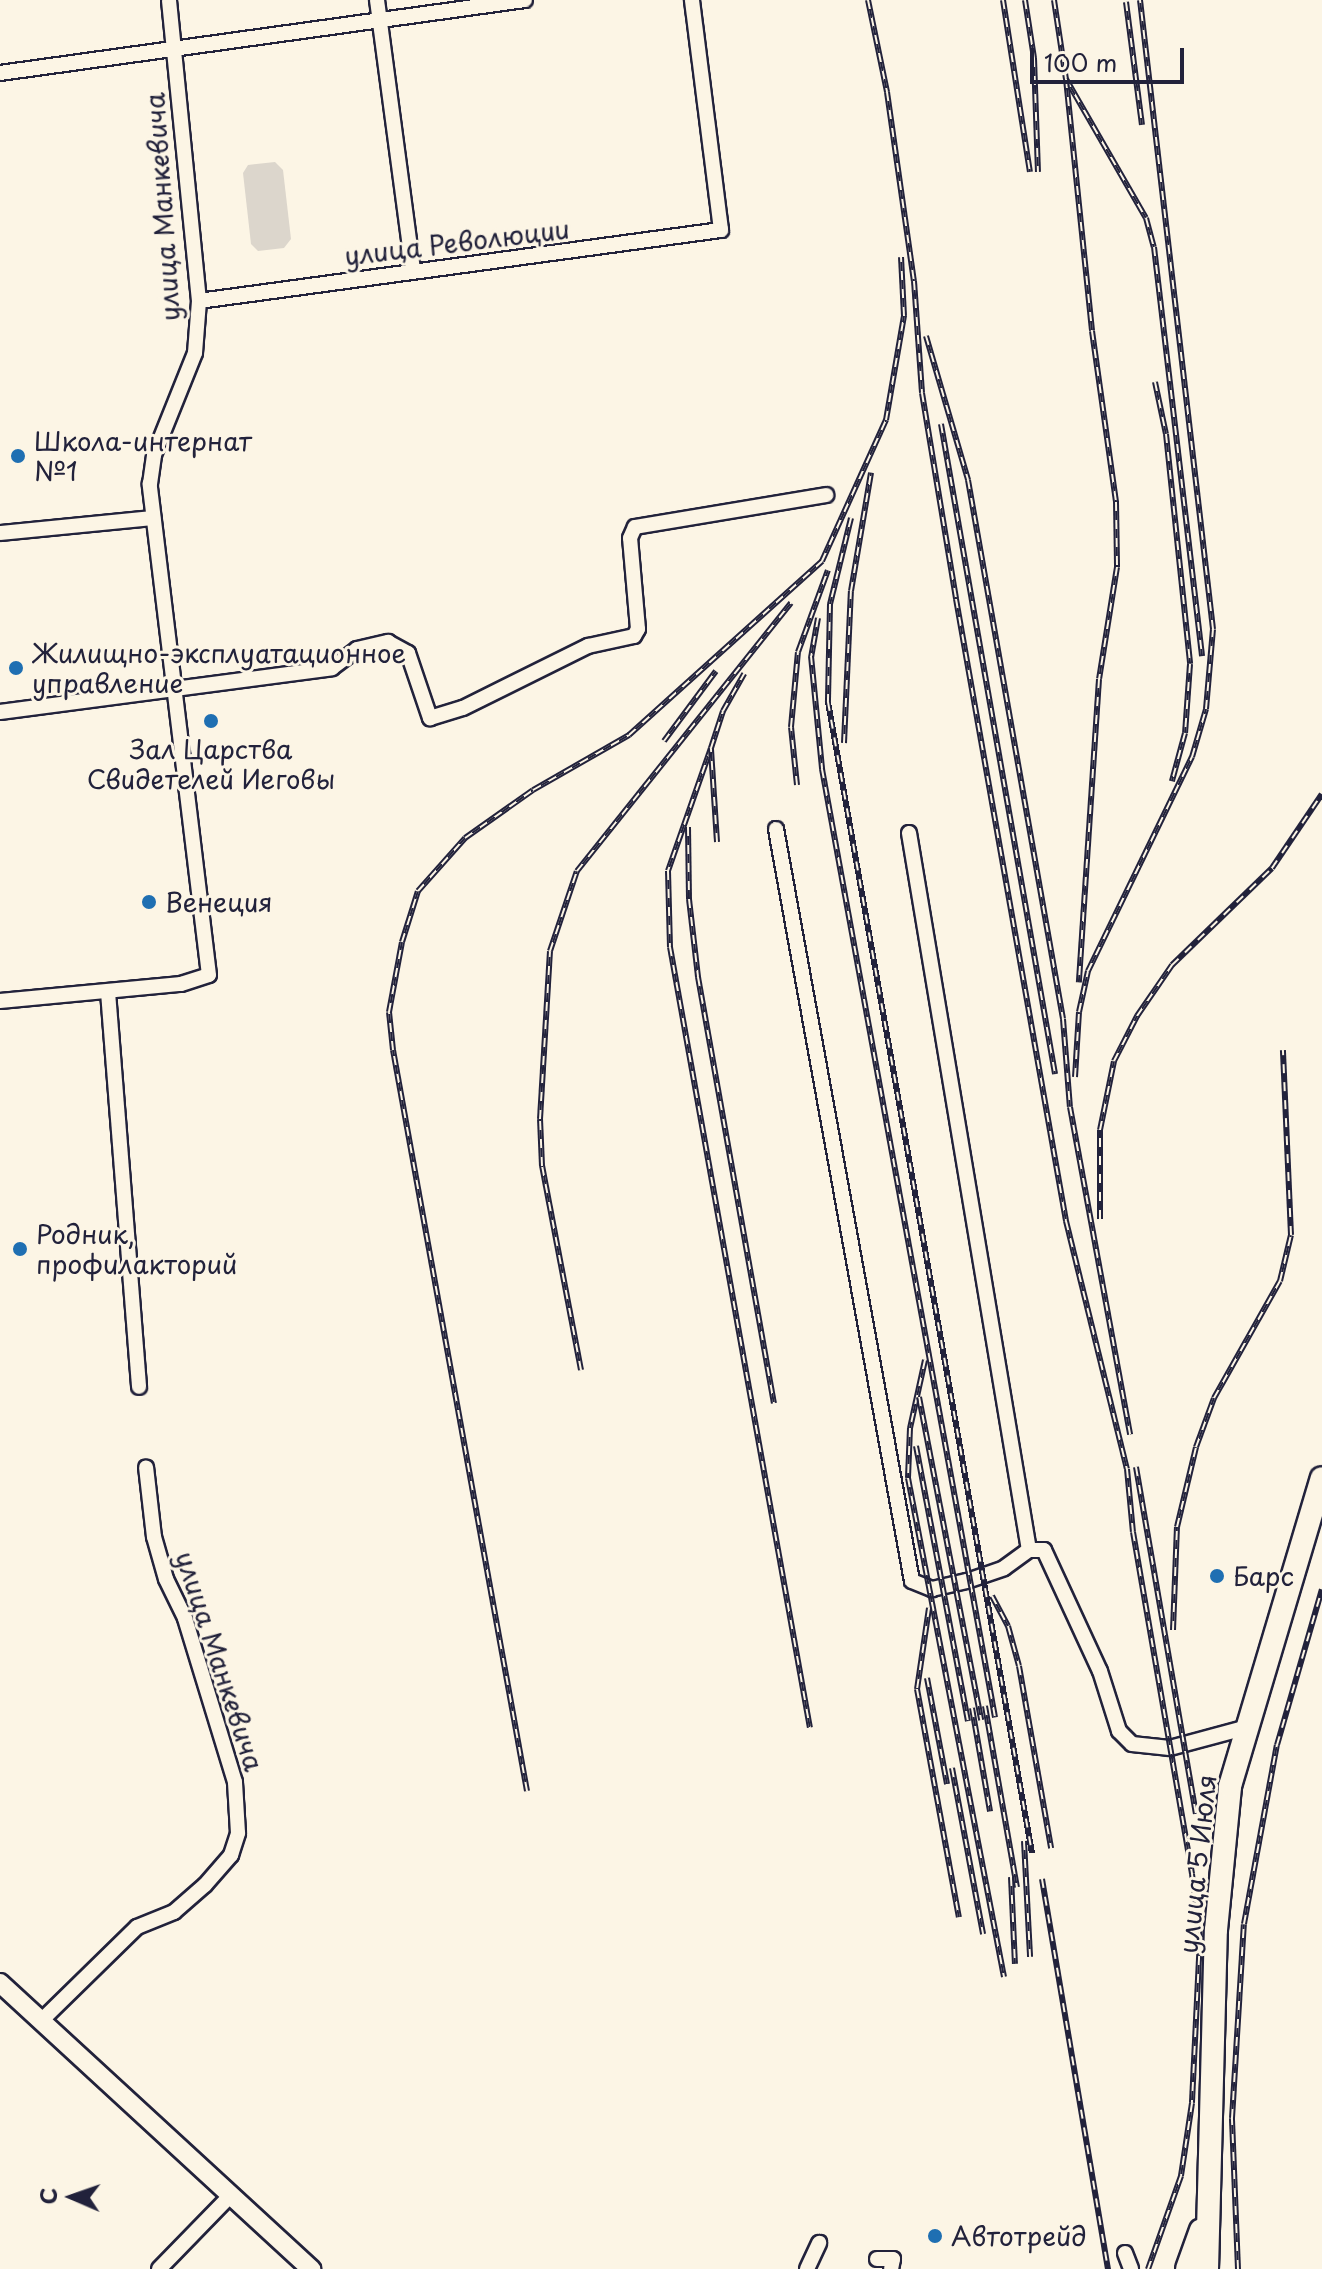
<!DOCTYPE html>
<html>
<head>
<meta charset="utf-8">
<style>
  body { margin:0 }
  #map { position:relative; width:1322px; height:2269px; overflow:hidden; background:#fcf5e5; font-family:"Playpen Sans",sans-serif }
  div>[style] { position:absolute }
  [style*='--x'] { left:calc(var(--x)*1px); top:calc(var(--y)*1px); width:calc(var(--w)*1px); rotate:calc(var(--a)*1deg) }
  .green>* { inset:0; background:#dcd6cc }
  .roads { filter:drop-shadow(2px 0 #22223b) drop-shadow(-2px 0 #22223b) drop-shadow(0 2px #22223b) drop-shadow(0 -2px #22223b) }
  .minor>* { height:14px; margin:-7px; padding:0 7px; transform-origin:7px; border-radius:7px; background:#fcf5e5 }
  .major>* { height:18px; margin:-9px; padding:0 9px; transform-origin:9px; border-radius:9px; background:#fcf5e5 }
  .highway>* { height:22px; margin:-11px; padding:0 11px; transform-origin:11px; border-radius:11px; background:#fcf5e5 }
  .rail>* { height:6px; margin-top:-3px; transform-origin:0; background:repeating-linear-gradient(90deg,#fcf5e5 0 9px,#22223b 0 18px); box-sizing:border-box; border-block:2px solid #22223b }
  .dots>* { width:22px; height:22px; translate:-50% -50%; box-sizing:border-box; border:4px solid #fcf5e5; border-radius:50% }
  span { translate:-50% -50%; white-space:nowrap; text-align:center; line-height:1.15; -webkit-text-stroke:6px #fcf5e5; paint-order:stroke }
  .street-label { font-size:26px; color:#22223b }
  .poi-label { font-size:26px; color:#22223b }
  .left { translate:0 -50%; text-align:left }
  .north { position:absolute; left:32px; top:2157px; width:80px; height:80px; -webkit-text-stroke:6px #fcf5e5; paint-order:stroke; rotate:272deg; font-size:22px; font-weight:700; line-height:32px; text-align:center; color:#22223b }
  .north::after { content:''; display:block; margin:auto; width:28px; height:36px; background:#22223b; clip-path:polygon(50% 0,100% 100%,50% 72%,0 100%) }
  .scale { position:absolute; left:1030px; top:48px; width:154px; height:36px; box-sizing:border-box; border:4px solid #22223b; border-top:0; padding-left:10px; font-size:24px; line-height:28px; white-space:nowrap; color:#22223b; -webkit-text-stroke:6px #fcf5e5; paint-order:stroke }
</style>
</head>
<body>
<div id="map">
  <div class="green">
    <i style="clip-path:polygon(275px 162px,283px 170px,291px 239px,284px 248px,258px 251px,251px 244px,243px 173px,248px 165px)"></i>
  </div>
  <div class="roads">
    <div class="minor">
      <i style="--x:377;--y:0;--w:271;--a:82.4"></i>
      <i style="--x:0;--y:73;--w:530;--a:-7.92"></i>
      <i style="--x:199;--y:301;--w:527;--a:-7.75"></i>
      <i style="--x:721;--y:230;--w:232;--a:-97.2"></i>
      <i style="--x:0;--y:533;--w:154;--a:-5.6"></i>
      <i style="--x:0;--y:712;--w:335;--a:-7.5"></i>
      <i style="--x:332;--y:668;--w:31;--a:-37"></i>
      <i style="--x:357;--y:649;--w:32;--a:-13"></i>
      <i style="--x:388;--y:642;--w:23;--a:29"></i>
      <i style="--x:408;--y:653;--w:69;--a:71.3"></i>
      <i style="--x:430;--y:718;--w:34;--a:-17"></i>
      <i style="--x:463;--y:708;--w:140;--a:-26.4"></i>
      <i style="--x:588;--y:646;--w:47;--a:-12.3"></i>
      <i style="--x:634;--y:636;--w:8;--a:-60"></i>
      <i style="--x:638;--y:629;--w:91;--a:-95"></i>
      <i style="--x:630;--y:538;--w:12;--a:-66"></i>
      <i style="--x:635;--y:527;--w:194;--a:-9.5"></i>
      <i style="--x:776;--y:829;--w:764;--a:79.75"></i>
      <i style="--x:912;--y:1581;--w:22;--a:22"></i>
      <i style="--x:932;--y:1589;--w:36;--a:-13"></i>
      <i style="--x:967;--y:1581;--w:39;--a:-19"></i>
      <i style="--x:1004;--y:1568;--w:31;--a:-36"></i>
      <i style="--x:909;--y:833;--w:727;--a:80.5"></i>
      <i style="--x:1029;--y:1550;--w:15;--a:0"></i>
      <i style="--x:1044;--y:1550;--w:133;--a:65.2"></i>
      <i style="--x:1100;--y:1671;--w:63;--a:72.4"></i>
      <i style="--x:1119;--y:1731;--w:18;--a:45"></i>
      <i style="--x:1132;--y:1744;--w:38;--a:6"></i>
      <i style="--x:1170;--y:1748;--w:77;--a:-15.1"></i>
      <i style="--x:108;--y:992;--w:396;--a:85.5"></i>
      <i style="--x:0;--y:1001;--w:182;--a:-5.4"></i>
      <i style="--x:181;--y:984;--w:29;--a:-18"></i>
      <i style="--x:209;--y:975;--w:495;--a:-96.9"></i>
      <i style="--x:150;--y:484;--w:29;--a:-82"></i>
      <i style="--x:154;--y:455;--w:110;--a:-68.1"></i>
      <i style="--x:195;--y:353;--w:52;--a:-85.6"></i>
      <i style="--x:199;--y:301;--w:302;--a:-95.7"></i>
      <i style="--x:42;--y:2020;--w:133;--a:-44.4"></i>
      <i style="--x:137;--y:1927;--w:40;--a:-22"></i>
      <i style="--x:174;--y:1912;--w:41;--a:-41.1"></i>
      <i style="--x:205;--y:1885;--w:40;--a:-49"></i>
      <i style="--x:231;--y:1855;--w:23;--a:-72"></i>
      <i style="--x:238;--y:1833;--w:51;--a:-93.4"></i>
      <i style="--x:235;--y:1782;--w:171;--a:-107"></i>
      <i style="--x:185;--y:1618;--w:43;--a:-116"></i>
      <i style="--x:166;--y:1579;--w:44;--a:-105.9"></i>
      <i style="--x:154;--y:1537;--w:70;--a:-96.5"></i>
      <i style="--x:1125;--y:2253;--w:17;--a:69"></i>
      <i style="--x:877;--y:2259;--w:16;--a:0"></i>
      <i style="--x:893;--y:2259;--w:10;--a:101"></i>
      <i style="--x:159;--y:2269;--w:103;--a:-45.8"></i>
      <i style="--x:807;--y:2269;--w:29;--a:-65"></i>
    </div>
    <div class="major">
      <i style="--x:0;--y:1983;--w:423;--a:42.6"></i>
    </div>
    <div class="highway">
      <i style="--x:1187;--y:2269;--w:41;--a:-70.3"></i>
      <i style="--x:1207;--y:2269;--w:339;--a:-88.5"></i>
      <i style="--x:1216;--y:1930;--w:145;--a:-84.4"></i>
      <i style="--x:1230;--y:1786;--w:321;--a:-73.4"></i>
    </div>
  </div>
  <div class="rail">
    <i style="--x:868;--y:0;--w:94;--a:78.3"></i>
    <i style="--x:887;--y:92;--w:191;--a:81.9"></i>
    <i style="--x:914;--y:281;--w:112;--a:85.9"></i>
    <i style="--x:922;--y:393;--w:209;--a:80.6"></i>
    <i style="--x:956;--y:599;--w:632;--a:79.97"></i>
    <i style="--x:1066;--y:1221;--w:255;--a:76.2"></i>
    <i style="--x:1127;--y:1469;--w:63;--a:84.6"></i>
    <i style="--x:1133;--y:1532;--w:347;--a:80.2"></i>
    <i style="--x:1192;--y:1874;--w:64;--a:82.9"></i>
    <i style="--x:1200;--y:1938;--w:165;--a:92.8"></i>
    <i style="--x:1192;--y:2103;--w:74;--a:98.6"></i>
    <i style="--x:1181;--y:2176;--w:99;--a:109.5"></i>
    <i style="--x:1003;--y:0;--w:174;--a:81.1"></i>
    <i style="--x:1025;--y:0;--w:59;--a:81.2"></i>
    <i style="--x:1034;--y:58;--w:114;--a:88"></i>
    <i style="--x:1054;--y:0;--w:80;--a:81.4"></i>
    <i style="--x:1066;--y:79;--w:160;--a:60.1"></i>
    <i style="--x:1146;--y:218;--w:30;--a:75"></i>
    <i style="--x:1154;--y:247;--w:412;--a:83.3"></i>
    <i style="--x:1126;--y:2;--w:124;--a:82.6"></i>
    <i style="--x:1066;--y:79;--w:253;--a:84.1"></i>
    <i style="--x:1092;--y:331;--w:173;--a:82"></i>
    <i style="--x:1116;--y:502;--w:65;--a:89.1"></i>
    <i style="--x:1117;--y:567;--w:113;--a:99.1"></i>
    <i style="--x:1099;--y:679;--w:304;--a:93.8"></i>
    <i style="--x:926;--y:336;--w:150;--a:73.7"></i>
    <i style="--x:968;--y:480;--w:547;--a:80"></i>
    <i style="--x:1063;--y:1019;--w:88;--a:85.5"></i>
    <i style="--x:1070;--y:1107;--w:333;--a:79.6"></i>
    <i style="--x:1155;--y:382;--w:53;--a:78.1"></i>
    <i style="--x:1166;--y:434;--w:231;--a:84"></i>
    <i style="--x:1190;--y:664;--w:69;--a:94.1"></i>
    <i style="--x:1185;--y:733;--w:50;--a:105.2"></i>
    <i style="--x:941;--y:424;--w:660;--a:80.05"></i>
    <i style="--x:851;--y:518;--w:89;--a:103.7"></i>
    <i style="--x:830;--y:604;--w:98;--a:91.2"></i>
    <i style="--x:828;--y:702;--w:1169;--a:79.95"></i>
    <i style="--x:818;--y:618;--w:39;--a:100"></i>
    <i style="--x:811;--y:656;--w:114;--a:84.4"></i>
    <i style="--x:822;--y:769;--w:964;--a:79.66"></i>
    <i style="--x:664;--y:741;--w:87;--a:-53.4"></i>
    <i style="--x:844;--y:743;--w:152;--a:-87.4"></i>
    <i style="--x:851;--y:591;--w:120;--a:-80.4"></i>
    <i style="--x:711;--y:748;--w:130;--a:109.3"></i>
    <i style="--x:668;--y:871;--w:76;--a:88.5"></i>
    <i style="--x:670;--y:947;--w:793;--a:79.84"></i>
    <i style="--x:797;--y:785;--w:58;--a:-95.9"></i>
    <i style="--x:791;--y:727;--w:75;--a:-84.7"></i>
    <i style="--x:798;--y:652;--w:87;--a:-69.9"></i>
    <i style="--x:688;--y:827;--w:72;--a:89.2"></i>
    <i style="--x:689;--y:899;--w:79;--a:83.4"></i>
    <i style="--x:698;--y:977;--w:433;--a:79.9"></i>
    <i style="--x:717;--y:842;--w:94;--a:-93.7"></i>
    <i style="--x:711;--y:748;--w:39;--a:-72"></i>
    <i style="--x:723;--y:711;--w:43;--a:-60.4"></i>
    <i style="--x:1075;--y:1077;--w:65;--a:-86.5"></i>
    <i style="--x:1079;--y:1012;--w:42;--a:-77.6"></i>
    <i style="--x:1088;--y:971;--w:238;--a:-64.1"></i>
    <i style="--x:1192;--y:757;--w:50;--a:-73.7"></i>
    <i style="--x:1206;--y:709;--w:80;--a:-85"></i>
    <i style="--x:1213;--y:629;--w:633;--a:-96.62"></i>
    <i style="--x:1100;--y:1219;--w:89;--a:-90"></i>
    <i style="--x:1100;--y:1130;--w:70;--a:-78.5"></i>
    <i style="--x:1114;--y:1061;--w:51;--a:-62.9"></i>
    <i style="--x:1137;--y:1016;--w:62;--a:-55.5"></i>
    <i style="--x:1172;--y:965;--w:139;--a:-44.1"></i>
    <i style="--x:1272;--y:868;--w:89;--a:-56"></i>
    <i style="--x:925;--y:1360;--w:70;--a:102.4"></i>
    <i style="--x:910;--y:1428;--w:50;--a:92.3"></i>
    <i style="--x:908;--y:1478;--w:508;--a:79.11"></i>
    <i style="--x:581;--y:1370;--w:208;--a:-100.8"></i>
    <i style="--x:542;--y:1166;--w:47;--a:-92.4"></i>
    <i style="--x:540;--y:1119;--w:168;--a:-86.6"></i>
    <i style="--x:550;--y:951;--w:84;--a:-71.4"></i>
    <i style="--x:577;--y:871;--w:343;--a:-51.4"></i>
    <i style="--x:919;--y:1397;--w:329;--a:79.1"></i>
    <i style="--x:916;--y:1446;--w:280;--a:79.3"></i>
    <i style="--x:1136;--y:1467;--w:352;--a:80.2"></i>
    <i style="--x:992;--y:1596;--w:34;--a:62"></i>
    <i style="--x:1008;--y:1626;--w:41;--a:74.6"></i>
    <i style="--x:1019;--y:1666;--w:185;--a:80"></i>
    <i style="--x:929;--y:1608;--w:82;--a:98.4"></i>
    <i style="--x:917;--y:1689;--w:232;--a:79.6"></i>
    <i style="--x:1173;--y:1630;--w:103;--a:-87.8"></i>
    <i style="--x:1177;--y:1527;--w:82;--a:-76.6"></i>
    <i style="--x:1196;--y:1447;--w:52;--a:-69.8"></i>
    <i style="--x:1214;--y:1398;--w:134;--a:-60.6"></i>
    <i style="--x:1280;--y:1281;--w:47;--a:-76.6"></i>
    <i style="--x:1291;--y:1235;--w:185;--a:-92.5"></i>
    <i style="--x:927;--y:1678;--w:108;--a:79.3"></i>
    <i style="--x:985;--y:1706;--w:184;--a:80"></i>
    <i style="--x:972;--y:1708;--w:105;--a:80.1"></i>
    <i style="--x:952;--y:1768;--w:169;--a:79.4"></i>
    <i style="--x:527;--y:1791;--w:753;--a:-100.25"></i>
    <i style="--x:393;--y:1050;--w:38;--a:-96"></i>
    <i style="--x:389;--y:1012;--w:71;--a:-79.5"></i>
    <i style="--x:402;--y:942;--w:53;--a:-72.6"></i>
    <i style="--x:418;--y:891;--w:71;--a:-48.4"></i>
    <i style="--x:465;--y:838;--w:83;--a:-35.2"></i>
    <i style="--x:533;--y:790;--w:111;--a:-29.8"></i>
    <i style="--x:629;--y:735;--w:260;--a:-42"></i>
    <i style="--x:822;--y:561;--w:155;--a:-65.6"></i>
    <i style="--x:886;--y:420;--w:106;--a:-80.2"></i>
    <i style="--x:904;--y:316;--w:59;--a:-92.9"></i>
    <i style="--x:1024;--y:1841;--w:116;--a:87"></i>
    <i style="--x:1011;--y:1877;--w:87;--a:87.4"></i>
    <i style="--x:1042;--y:1879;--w:396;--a:80.4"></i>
    <i style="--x:1238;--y:2269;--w:151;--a:-92.3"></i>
    <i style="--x:1232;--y:2118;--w:194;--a:-86.5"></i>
    <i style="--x:1244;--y:1924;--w:182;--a:-79.6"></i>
    <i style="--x:1277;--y:1745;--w:162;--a:-73.9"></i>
  </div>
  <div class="dots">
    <i style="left:18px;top:456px;background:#1f6fb2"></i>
    <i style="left:16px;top:668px;background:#1f6fb2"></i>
    <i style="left:211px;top:721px;background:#1f6fb2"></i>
    <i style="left:149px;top:902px;background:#1f6fb2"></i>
    <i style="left:20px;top:1249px;background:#1f6fb2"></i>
    <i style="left:1217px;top:1576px;background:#1f6fb2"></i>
    <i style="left:935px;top:2236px;background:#1f6fb2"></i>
  </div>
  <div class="street-label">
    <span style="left:162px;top:207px;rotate:-94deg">улица Манкевича</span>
    <span style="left:457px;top:242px;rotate:-7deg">улица Революции</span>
    <span style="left:220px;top:1661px;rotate:72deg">улица Манкевича</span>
    <span style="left:1197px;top:1864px;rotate:-84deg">улица 5 Июля</span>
  </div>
  <div class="poi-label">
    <span class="left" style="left:34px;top:456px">Школа-интернат<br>№1</span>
    <span class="left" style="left:32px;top:668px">Жилищно-эксплуатационное<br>управление</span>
    <span style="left:211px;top:764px">Зал Царства<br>Свидетелей Иеговы</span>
    <span class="left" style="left:165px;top:902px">Венеция</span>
    <span class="left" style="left:36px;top:1249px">Родник,<br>профилакторий</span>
    <span class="left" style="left:1233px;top:1576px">Барс</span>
    <span class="left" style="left:951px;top:2236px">Автотрейд</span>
  </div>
  <div class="north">С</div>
  <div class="scale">100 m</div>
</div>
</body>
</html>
